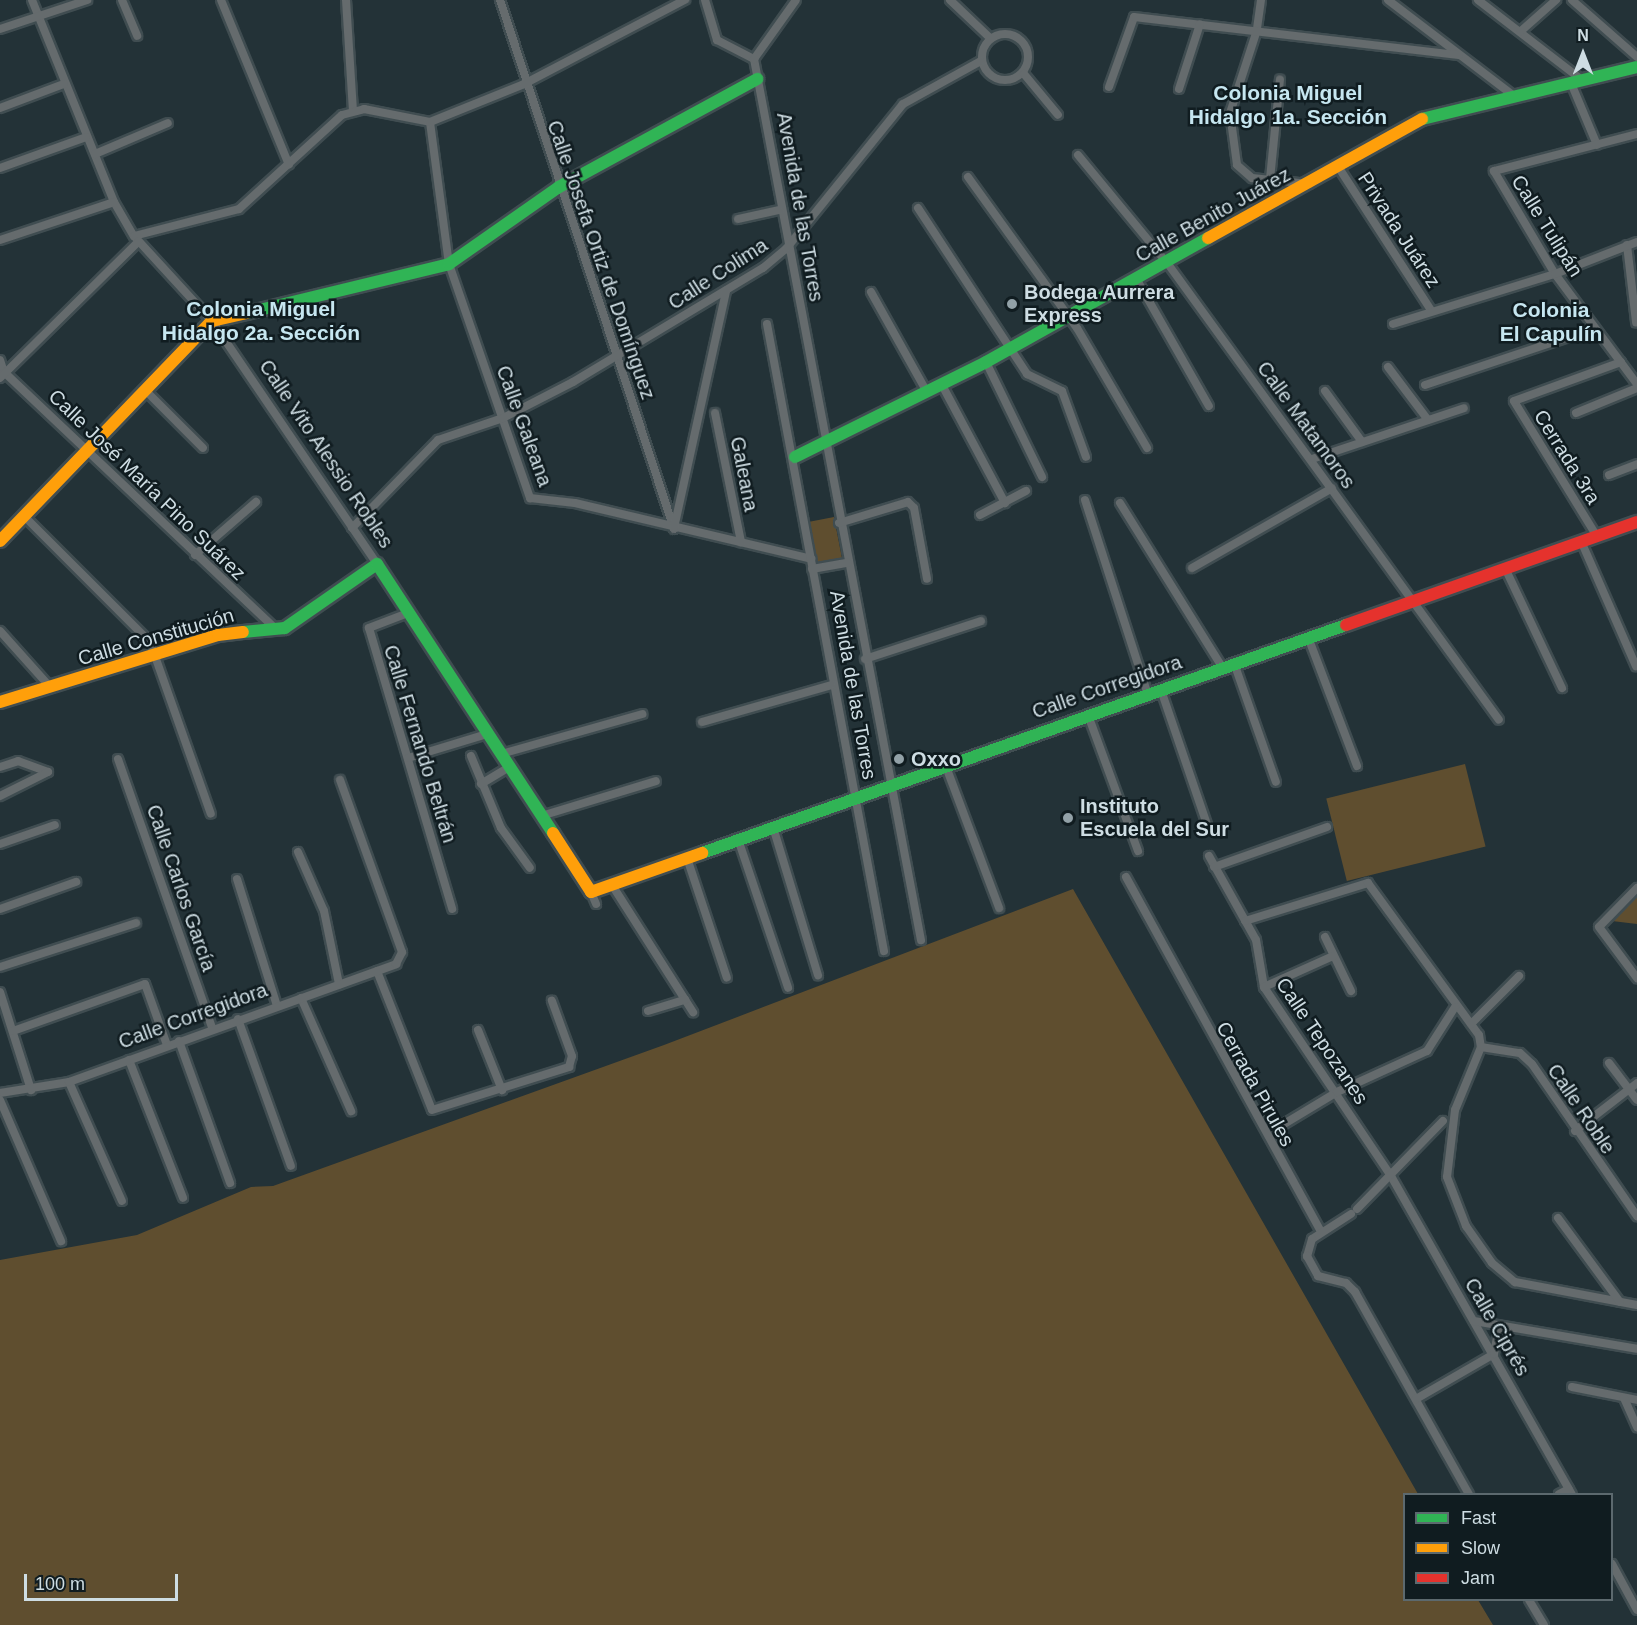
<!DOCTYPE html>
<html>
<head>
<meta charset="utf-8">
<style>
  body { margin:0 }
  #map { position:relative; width:1637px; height:1625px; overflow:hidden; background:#233237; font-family:Arial,sans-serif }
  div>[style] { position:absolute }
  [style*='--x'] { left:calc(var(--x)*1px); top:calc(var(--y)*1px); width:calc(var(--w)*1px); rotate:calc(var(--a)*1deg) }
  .green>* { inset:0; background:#5f4e2f; transform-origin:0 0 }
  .roads { filter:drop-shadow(2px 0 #404d51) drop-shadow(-2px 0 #404d51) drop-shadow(0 2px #404d51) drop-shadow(0 -2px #404d51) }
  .street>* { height:8px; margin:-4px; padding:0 4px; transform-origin:4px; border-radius:4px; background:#656b6d }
  .street>.ring { margin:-4px; padding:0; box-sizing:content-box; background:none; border:8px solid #656b6d; border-radius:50% }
  .fast>* { height:12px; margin:-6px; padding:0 6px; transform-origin:6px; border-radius:6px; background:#30b455 }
  .slow>* { height:12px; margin:-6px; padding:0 6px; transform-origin:6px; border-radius:6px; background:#ff9f0a }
  .jam>* { height:12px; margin:-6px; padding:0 6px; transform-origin:6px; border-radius:6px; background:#e5322d }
  .dots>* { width:16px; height:16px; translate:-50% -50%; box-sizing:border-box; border:3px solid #101c20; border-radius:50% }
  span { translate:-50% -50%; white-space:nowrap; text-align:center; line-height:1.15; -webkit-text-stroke:5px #101c20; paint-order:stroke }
  .street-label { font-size:20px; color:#cedde3 }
  .poi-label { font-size:20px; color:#cedde3; font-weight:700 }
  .left { translate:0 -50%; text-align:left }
  .neighbourhood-label { font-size:21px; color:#c6e6f0; font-weight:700 }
  .legend { position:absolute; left:1403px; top:1493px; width:210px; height:108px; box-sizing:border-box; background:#101c20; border:2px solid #5c696e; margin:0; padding:8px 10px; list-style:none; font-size:18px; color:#cedde3 }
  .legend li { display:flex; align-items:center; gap:12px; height:30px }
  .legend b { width:30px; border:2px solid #5c696e }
  .north { position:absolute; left:1553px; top:24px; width:60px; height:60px; -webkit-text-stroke:4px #101c20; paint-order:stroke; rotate:0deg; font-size:16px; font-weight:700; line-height:24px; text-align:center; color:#cedde3 }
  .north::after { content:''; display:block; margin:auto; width:21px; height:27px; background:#cedde3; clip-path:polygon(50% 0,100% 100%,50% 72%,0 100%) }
  .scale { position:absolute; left:24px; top:1574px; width:154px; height:27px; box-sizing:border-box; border:3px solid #cedde3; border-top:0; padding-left:8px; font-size:18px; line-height:21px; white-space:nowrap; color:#cedde3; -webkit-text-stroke:4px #101c20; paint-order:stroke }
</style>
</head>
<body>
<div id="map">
  <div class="green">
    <i style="left:834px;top:517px;width:43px;height:25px;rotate:79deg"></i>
    <i style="left:1465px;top:764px;width:85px;height:143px;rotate:76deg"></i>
    <i style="clip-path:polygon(1073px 889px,1418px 1494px,1404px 1494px,1404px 1600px,1478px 1600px,1493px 1625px,0 1625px,0 1260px,137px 1235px,251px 1187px,273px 1186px,664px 1045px)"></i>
    <i style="clip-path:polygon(1637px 893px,1637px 924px,1612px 921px)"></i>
  </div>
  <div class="roads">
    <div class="street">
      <i style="--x:32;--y:0;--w:218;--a:67.9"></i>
      <i style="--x:114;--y:202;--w:39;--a:60"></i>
      <i style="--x:134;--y:236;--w:115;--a:47.5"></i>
      <i style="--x:212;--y:321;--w:294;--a:55.8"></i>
      <i style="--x:122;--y:0;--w:39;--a:67"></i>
      <i style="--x:221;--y:0;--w:178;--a:67.6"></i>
      <i style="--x:346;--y:0;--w:110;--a:86.4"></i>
      <i style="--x:500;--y:0;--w:557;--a:71.79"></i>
      <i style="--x:705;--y:0;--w:42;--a:73.3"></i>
      <i style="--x:717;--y:40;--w:42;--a:27.2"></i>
      <i style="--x:950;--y:0;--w:55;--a:43.5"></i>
      <i style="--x:1261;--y:0;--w:30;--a:98"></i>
      <i style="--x:1257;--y:30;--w:87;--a:108"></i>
      <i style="--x:1230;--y:113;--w:52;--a:82.3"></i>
      <i style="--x:1237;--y:165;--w:20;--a:41"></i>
      <i style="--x:1252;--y:178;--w:57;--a:6"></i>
      <i style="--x:1388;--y:0;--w:158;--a:37.3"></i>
      <i style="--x:1478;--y:0;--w:131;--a:37.6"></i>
      <i style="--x:1572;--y:0;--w:86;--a:41.2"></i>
      <i style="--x:0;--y:29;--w:92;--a:-18.4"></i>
      <i style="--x:1521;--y:31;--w:47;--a:-41.5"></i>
      <i class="ring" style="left:982px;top:34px;width:38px;height:38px"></i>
      <i style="--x:754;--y:59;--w:897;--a:79.27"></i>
      <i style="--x:754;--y:59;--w:72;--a:-54.6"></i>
      <i style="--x:1024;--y:74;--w:53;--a:50.3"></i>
      <i style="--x:1571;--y:83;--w:67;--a:67.2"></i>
      <i style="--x:1109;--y:87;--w:74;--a:-70.3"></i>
      <i style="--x:1134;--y:17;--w:327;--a:6.7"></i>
      <i style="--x:1179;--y:89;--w:68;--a:-72.1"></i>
      <i style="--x:0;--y:108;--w:68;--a:-20.6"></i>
      <i style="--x:430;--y:122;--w:143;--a:82.4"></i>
      <i style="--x:449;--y:264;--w:248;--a:70.9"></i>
      <i style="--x:530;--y:498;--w:45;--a:6.3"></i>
      <i style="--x:575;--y:503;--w:243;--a:13.3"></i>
      <i style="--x:1637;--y:134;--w:148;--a:165.5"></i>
      <i style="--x:1494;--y:171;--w:120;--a:59.4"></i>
      <i style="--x:1555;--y:274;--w:137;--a:53.3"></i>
      <i style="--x:95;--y:154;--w:79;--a:-23"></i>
      <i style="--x:1078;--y:155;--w:141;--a:50.5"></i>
      <i style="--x:1168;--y:264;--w:563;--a:54.02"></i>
      <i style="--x:0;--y:168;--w:91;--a:-19.8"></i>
      <i style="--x:1339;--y:168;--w:169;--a:57.1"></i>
      <i style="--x:968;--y:177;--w:186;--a:54.2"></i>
      <i style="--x:1077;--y:328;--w:139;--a:59.7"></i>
      <i style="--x:1270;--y:179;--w:100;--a:-84.3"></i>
      <i style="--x:918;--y:208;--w:199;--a:56.7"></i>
      <i style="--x:1027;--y:374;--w:39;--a:26"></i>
      <i style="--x:1062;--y:391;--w:70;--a:70"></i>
      <i style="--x:738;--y:219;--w:42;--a:-12.4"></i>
      <i style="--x:134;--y:236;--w:108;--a:-14.4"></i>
      <i style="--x:239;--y:209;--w:139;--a:-42.4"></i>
      <i style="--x:342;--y:115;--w:23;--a:-15"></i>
      <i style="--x:364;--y:109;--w:67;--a:11.1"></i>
      <i style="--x:430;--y:122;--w:101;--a:-22"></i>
      <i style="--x:524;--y:84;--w:182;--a:-27.6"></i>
      <i style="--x:0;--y:240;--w:120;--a:-18.4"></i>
      <i style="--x:1627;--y:245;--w:78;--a:83.3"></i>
      <i style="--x:1137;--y:280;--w:145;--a:60.3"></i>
      <i style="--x:871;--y:292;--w:115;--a:60.8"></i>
      <i style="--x:767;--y:324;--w:638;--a:79.43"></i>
      <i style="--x:1393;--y:324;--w:170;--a:-17.2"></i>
      <i style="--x:1555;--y:274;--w:88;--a:-21.3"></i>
      <i style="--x:0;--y:360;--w:13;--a:72"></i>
      <i style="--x:4;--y:372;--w:374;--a:43.4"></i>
      <i style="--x:986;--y:362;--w:128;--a:64"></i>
      <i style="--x:1388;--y:367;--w:66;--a:53"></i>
      <i style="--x:0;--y:378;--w:194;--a:-44.6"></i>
      <i style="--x:942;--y:385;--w:134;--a:61.9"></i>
      <i style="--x:1425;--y:385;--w:179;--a:-18.5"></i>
      <i style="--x:1325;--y:391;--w:63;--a:54"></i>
      <i style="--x:147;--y:392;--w:79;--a:45"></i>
      <i style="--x:715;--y:413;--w:132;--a:78.6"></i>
      <i style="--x:1576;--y:413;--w:66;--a:-22.3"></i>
      <i style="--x:1312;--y:459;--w:160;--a:-18.5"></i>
      <i style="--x:1609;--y:475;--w:30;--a:-21"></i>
      <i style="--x:1085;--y:500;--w:205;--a:72.1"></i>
      <i style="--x:1120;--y:503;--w:193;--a:58.1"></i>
      <i style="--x:980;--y:515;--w:52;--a:-27.6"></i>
      <i style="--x:24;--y:516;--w:178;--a:45"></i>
      <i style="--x:150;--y:642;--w:182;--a:70.5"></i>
      <i style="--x:839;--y:523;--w:72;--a:-16.9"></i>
      <i style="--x:908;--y:502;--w:8;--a:45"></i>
      <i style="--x:914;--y:508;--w:72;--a:79.6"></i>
      <i style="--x:352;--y:528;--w:123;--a:-45.7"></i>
      <i style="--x:438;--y:440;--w:69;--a:-18.7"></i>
      <i style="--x:503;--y:418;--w:79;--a:-27.2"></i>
      <i style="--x:573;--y:382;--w:222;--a:-31"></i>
      <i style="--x:763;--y:268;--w:30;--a:-40"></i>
      <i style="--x:786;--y:249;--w:186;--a:-51.1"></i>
      <i style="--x:903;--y:104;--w:89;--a:-28.9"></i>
      <i style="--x:674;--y:528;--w:243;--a:-77.6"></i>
      <i style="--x:1596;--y:535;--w:157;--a:-121.5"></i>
      <i style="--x:1514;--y:401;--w:114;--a:-20"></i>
      <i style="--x:1581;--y:541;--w:137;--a:66.3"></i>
      <i style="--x:195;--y:555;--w:81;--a:-41"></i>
      <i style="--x:1192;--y:568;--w:161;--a:-29.7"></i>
      <i style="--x:1505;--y:568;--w:133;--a:64.6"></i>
      <i style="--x:812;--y:569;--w:36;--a:-10"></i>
      <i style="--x:408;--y:613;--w:42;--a:159"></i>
      <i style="--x:369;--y:628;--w:293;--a:73.5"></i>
      <i style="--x:0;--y:631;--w:76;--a:48.2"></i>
      <i style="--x:1308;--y:637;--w:138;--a:69.2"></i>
      <i style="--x:865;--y:659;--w:122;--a:-18.1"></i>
      <i style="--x:1234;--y:663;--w:126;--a:70.6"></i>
      <i style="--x:1161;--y:690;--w:142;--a:71.1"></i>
      <i style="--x:1088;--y:715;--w:145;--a:69.8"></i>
      <i style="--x:702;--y:722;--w:135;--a:-15.9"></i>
      <i style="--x:501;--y:754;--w:147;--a:-15.8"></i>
      <i style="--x:471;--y:756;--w:78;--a:67.4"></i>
      <i style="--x:501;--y:828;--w:49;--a:54.1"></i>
      <i style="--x:408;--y:758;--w:83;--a:-16.9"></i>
      <i style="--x:118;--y:759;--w:285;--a:70.7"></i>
      <i style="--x:945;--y:764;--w:154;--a:69.4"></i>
      <i style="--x:0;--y:767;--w:19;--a:-18"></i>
      <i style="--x:18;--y:761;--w:32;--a:20"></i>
      <i style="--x:48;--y:772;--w:54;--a:153.4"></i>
      <i style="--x:481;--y:784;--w:33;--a:-31"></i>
      <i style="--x:541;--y:816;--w:120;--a:-16.9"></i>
      <i style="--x:773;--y:827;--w:155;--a:73.1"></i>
      <i style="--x:738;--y:839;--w:157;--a:71.4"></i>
      <i style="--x:0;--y:844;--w:58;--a:-19.1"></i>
      <i style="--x:298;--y:852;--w:64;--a:66.2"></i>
      <i style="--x:324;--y:911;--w:75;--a:78.4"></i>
      <i style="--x:1209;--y:856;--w:96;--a:60.8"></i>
      <i style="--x:1256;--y:940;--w:48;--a:80.3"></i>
      <i style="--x:1264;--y:987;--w:228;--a:56.1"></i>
      <i style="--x:1391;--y:1176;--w:366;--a:60.4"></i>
      <i style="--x:687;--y:858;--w:126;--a:71.6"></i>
      <i style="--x:1214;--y:867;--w:120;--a:-19.5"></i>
      <i style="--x:1126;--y:877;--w:405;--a:61.2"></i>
      <i style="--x:237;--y:879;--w:133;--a:72.5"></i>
      <i style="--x:612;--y:885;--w:151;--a:57.5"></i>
      <i style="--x:1637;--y:888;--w:54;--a:134.3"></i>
      <i style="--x:1599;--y:927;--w:64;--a:53.3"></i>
      <i style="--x:591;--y:892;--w:13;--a:67"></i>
      <i style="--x:0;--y:909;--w:81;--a:-19.6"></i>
      <i style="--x:1245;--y:921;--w:129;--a:-17.2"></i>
      <i style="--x:1368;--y:883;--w:188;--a:53.9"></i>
      <i style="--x:1479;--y:1035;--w:12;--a:81"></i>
      <i style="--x:1481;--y:1047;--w:68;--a:112.4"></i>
      <i style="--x:1455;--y:1110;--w:67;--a:96.8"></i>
      <i style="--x:1447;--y:1177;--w:53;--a:68.8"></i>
      <i style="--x:1466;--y:1226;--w:45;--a:54.9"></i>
      <i style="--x:1492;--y:1263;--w:30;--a:40"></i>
      <i style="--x:1515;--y:1282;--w:124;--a:10.7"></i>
      <i style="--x:1325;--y:937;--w:60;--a:64.3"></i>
      <i style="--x:0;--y:967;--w:143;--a:-17.9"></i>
      <i style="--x:377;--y:971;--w:149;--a:68.4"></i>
      <i style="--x:432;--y:1110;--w:144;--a:-17.4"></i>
      <i style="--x:569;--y:1067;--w:11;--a:-75"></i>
      <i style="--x:572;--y:1056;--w:59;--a:-110"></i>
      <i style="--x:1264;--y:987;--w:76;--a:-24.2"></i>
      <i style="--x:0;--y:992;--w:103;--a:72.4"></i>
      <i style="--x:301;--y:998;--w:124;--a:66.1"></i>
      <i style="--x:648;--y:1011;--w:39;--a:-17"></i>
      <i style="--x:238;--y:1019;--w:156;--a:70.2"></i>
      <i style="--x:1471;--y:1024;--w:68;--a:-45"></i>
      <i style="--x:478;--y:1030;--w:65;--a:68.2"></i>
      <i style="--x:13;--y:1031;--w:140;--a:-19.6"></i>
      <i style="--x:145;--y:984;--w:65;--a:70.2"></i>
      <i style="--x:179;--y:1041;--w:151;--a:70.2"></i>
      <i style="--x:1481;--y:1047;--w:39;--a:9"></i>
      <i style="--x:1520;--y:1053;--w:16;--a:43"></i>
      <i style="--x:1532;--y:1064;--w:185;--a:55.4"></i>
      <i style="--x:129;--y:1060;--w:148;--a:68.6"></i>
      <i style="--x:1609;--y:1063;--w:46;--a:52.9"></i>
      <i style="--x:69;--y:1082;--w:130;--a:66"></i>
      <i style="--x:0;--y:1093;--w:70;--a:-9.1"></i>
      <i style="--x:69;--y:1082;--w:348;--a:-19.8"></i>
      <i style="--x:396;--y:964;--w:13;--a:-63"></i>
      <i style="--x:402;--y:952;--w:183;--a:-109.8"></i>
      <i style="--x:0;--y:1100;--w:154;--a:66.6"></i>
      <i style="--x:1284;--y:1124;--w:62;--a:-31.1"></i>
      <i style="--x:1337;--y:1092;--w:99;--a:-24.5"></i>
      <i style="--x:1427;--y:1051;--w:52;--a:-57.5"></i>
      <i style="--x:1575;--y:1131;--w:78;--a:-37.7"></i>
      <i style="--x:1357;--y:1209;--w:123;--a:-45.7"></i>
      <i style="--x:1351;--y:1214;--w:46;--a:147.3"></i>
      <i style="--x:1312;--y:1239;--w:18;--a:106"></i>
      <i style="--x:1307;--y:1256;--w:23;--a:61"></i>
      <i style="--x:1318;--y:1276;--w:29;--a:14"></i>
      <i style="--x:1346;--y:1283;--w:13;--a:45"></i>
      <i style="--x:1355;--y:1292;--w:232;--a:60.6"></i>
      <i style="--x:1558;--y:1218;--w:104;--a:53.6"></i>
      <i style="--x:1474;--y:1321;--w:165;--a:9.7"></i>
      <i style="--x:1572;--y:1387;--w:66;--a:11.3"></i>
      <i style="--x:1624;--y:1398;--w:32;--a:66"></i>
      <i style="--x:1416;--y:1399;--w:90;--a:-30"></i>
      <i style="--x:1494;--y:1354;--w:29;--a:-80"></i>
      <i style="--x:1559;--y:1494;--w:11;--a:-27"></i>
      <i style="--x:1612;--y:1564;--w:52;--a:61.5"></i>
      <i style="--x:1529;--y:1600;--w:29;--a:59"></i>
    </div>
    <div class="fast">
      <i style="--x:1422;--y:119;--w:221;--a:-13.6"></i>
      <i style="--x:247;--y:313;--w:208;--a:-13.6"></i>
      <i style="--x:449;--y:264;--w:134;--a:-35"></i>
      <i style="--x:559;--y:187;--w:226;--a:-28.6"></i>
      <i style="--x:795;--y:457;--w:213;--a:-26.4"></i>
      <i style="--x:986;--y:362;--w:254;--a:-29.2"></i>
      <i style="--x:243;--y:632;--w:42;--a:-5.4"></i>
      <i style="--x:285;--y:628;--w:112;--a:-34.8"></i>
      <i style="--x:377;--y:564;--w:321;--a:56.8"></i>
      <i style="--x:702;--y:853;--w:683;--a:-19.5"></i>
    </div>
    <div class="slow">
      <i style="--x:1208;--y:238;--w:245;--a:-29.1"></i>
      <i style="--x:0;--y:541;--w:306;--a:-46.1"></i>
      <i style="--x:212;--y:321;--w:36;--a:-13"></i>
      <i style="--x:0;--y:702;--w:228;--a:-17.1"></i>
      <i style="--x:218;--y:635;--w:25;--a:-7"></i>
      <i style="--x:553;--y:833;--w:70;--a:57.2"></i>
      <i style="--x:591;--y:892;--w:118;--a:-19.4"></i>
    </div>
    <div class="jam">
      <i style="--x:1346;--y:625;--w:309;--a:-19.5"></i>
    </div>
  </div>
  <div class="dots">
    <i style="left:1012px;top:304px;background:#92a1a7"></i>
    <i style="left:899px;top:759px;background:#92a1a7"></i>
    <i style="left:1068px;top:818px;background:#92a1a7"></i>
  </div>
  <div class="street-label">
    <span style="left:800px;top:207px;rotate:80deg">Avenida de las Torres</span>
    <span style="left:1213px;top:215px;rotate:-29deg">Calle Benito Juárez</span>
    <span style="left:1547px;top:226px;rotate:58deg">Calle Tulipán</span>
    <span style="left:1399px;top:230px;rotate:57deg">Privada Juárez</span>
    <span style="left:601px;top:260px;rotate:71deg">Calle Josefa Ortiz de Domínguez</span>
    <span style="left:718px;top:274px;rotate:-33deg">Calle Colima</span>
    <span style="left:1306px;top:425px;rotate:54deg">Calle Matamoros</span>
    <span style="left:524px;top:426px;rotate:70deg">Calle Galeana</span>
    <span style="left:326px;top:454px;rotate:56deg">Calle Vito Alessio Robles</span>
    <span style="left:1567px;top:457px;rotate:58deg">Cerrada 3ra</span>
    <span style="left:744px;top:474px;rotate:79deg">Galeana</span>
    <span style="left:147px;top:485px;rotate:44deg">Calle José María Pino Suárez</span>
    <span style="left:156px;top:637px;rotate:-16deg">Calle Constitución</span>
    <span style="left:853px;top:685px;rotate:80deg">Avenida de las Torres</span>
    <span style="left:1107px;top:687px;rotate:-19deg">Calle Corregidora</span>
    <span style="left:420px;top:744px;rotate:73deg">Calle Fernando Beltrán</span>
    <span style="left:181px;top:888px;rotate:71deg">Calle Carlos García</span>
    <span style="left:193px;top:1016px;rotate:-20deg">Calle Corregidora</span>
    <span style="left:1322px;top:1041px;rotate:56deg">Calle Tepozanes</span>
    <span style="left:1255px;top:1084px;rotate:61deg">Cerrada Pirules</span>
    <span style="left:1581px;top:1109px;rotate:56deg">Calle Roble</span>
    <span style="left:1497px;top:1327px;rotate:60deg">Calle Ciprés</span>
  </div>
  <div class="poi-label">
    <span class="left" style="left:1024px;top:304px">Bodega Aurrera<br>Express</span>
    <span class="left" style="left:911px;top:759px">Oxxo</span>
    <span class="left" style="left:1080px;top:818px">Instituto<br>Escuela del Sur</span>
  </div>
  <div class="neighbourhood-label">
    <span style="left:1288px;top:105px">Colonia Miguel<br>Hidalgo 1a. Sección</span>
    <span style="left:261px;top:321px">Colonia Miguel<br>Hidalgo 2a. Sección</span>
    <span style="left:1551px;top:322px">Colonia<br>El Capulín</span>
  </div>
  <ul class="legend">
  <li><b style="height:8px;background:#30b455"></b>Fast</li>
  <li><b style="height:8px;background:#ff9f0a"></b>Slow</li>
  <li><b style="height:8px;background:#e5322d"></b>Jam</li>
  </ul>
  <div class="north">N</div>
  <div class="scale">100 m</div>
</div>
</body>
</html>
